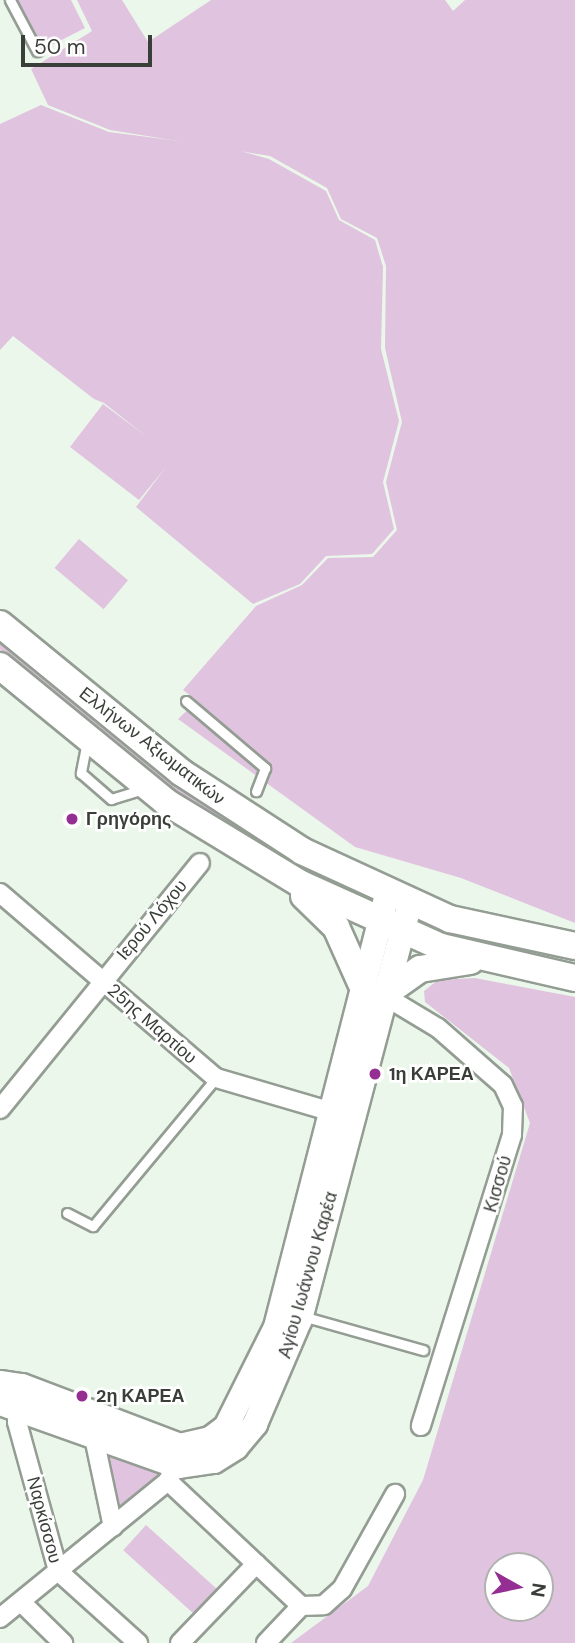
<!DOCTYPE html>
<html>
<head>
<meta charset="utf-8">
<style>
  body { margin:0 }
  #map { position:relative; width:575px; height:1643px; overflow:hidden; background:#ecf7eb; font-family:"DM Sans",sans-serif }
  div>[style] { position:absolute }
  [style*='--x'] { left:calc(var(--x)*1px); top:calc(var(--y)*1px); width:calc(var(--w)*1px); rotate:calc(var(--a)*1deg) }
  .green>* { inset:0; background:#e0c3de; transform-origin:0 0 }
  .roads { filter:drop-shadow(2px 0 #949d93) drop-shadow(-2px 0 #949d93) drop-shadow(0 2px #949d93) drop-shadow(0 -2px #949d93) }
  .lane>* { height:9px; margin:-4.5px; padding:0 4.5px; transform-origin:4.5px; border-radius:4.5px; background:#fff }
  .street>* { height:18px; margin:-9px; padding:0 9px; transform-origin:9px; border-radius:9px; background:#fff }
  .secondary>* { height:24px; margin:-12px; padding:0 12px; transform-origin:12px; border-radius:12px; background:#fff }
  .primary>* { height:26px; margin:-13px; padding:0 13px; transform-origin:13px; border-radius:13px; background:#fff }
  .dots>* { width:19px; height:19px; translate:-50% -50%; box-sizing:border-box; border:4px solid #fff; border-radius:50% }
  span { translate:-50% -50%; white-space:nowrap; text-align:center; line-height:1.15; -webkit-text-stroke:5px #fff; paint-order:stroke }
  .street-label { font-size:18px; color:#3a3e39 }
  .poi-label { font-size:18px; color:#3a3e39; font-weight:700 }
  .left { translate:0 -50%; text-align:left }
  .north { position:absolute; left:484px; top:1552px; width:70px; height:70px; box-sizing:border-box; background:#fff; border:2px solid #b0b2b0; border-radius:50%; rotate:99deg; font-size:19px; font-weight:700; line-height:28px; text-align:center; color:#3a3e39 }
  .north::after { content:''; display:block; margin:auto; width:24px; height:32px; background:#942e92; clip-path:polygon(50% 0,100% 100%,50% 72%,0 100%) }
  .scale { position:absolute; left:21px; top:35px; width:131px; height:32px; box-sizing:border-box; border:4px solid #3a3e39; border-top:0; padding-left:9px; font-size:21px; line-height:24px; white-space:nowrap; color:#3a3e39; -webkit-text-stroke:5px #fff; paint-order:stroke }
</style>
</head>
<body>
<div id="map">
  <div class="green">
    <i style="clip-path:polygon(16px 0,71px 0,85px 28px,42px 50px)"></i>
    <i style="clip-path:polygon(77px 0,122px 0,148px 42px,211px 0,445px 0,453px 11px,465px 0,575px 0,575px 923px,461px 878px,355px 847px,178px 719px,197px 701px,183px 690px,256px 606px,302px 585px,328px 558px,373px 557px,397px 530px,386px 482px,402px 422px,385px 348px,386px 266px,377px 238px,341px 219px,327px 188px,270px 156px,110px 130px,48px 105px,31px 69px,92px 31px)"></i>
    <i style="clip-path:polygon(41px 105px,109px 132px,226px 147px,269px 159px,326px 191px,339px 220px,375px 240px,383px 267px,381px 349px,399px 421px,383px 482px,394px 529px,372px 554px,326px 556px,300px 584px,253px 604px,136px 507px,166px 467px,139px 500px,70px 447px,103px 404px,147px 437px,104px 403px,94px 399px,13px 336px,0 350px,0 124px)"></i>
    <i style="left:79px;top:539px;width:64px;height:38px;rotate:40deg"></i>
    <i style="clip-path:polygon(0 638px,356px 888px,370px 901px,286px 863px,187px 800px,0 649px)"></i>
    <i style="clip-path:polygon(evenodd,475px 978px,575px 997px,575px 1643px,291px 1643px,368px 1586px,423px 1480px,530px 1123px,509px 1068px,425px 1002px,424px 991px,438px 980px,475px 978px,498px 1566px,540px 1566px,540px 1608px,498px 1608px,498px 1566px)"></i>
    <i style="clip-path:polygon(99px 1448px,166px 1472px,115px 1514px)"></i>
    <i style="left:146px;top:1525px;width:97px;height:34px;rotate:42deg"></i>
  </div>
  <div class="roads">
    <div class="lane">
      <i style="--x:10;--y:0;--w:58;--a:62.1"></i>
      <i style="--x:186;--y:701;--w:104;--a:40.3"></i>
      <i style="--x:265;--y:768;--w:25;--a:111"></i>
      <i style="--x:87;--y:741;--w:33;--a:101"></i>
      <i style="--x:81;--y:773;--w:40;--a:41"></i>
      <i style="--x:111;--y:799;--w:34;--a:-17"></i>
      <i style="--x:67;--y:1213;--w:29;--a:27"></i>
      <i style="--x:93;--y:1226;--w:192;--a:-50.3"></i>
      <i style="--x:302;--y:1316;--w:126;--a:15.7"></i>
    </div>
    <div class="street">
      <i style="--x:0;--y:893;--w:284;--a:40.6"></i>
      <i style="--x:216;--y:1078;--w:118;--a:16.3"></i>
      <i style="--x:383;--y:995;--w:64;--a:31"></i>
      <i style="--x:438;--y:1028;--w:86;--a:41.2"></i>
      <i style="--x:503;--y:1085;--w:23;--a:65"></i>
      <i style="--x:513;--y:1106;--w:29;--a:92"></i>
      <i style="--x:512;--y:1135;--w:305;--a:107.4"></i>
      <i style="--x:0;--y:1109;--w:317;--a:-50.9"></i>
      <i style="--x:19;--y:1405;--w:17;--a:97"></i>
      <i style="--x:17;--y:1422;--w:155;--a:74.6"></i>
      <i style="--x:58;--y:1571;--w:108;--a:42"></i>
      <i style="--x:93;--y:1433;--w:96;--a:78"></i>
      <i style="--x:168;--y:1481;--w:183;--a:43.2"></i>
      <i style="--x:21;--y:1602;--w:59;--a:44.3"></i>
      <i style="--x:0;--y:1618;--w:217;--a:-39.2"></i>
      <i style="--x:168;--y:1481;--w:26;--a:-65"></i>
      <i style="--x:180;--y:1643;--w:110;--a:-46.1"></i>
      <i style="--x:266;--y:1643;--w:51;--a:-46.6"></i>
      <i style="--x:301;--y:1606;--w:23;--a:-2"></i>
      <i style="--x:324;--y:1605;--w:24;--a:-42"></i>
      <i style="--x:342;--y:1589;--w:109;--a:-60.8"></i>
    </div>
    <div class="secondary">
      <i style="--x:0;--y:1383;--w:22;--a:8"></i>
      <i style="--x:22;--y:1386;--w:169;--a:20.8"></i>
      <i style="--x:180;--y:1446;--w:31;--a:-13"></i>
      <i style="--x:210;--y:1439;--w:20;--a:-37"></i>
      <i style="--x:226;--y:1427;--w:112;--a:-63.4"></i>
      <i style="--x:276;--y:1327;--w:447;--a:-75.6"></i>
      <i style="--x:0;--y:1403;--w:189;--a:19.5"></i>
      <i style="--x:178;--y:1466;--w:36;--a:-8"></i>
      <i style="--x:214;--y:1461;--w:26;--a:-32"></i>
      <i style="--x:236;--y:1447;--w:30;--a:-50"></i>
      <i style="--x:255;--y:1424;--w:114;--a:-66.8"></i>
      <i style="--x:300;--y:1319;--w:422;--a:-75.2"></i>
    </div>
    <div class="primary">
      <i style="--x:0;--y:624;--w:235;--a:39.3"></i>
      <i style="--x:182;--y:773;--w:143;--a:33"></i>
      <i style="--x:302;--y:851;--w:163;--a:24.7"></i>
      <i style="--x:450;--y:919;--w:128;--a:12.2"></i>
      <i style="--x:0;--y:666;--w:215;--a:39.3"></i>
      <i style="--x:166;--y:802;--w:156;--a:31.3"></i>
      <i style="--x:299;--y:883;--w:156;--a:24.3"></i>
      <i style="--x:441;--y:947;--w:138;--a:13"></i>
      <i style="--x:304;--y:896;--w:45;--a:44.1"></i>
      <i style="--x:336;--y:927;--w:61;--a:65.9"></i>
      <i style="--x:383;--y:995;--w:45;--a:-35.1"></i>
      <i style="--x:420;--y:969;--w:51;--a:-9.1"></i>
    </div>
  </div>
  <div class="dots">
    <i style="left:72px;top:819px;background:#942e92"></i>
    <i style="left:375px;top:1074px;background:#942e92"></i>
    <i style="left:82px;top:1396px;background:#942e92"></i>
  </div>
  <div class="street-label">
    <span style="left:152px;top:746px;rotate:38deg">Ελλήνων Αξιωματικών</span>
    <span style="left:152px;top:920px;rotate:-50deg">Ιερού Λόχου</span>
    <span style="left:152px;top:1024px;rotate:41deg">25ης Μαρτίου</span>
    <span style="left:498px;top:1184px;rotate:-74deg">Κισσού</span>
    <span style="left:308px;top:1275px;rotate:-74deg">Αγίου Ιωάννου Καρέα</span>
    <span style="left:44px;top:1520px;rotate:75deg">Ναρκίσσου</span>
  </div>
  <div class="poi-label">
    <span class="left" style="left:86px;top:819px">Γρηγόρης</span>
    <span class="left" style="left:389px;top:1074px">1η ΚΑΡΕΑ</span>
    <span class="left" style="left:96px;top:1396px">2η ΚΑΡΕΑ</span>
  </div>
  <div class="north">N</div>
  <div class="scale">50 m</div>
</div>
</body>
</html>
